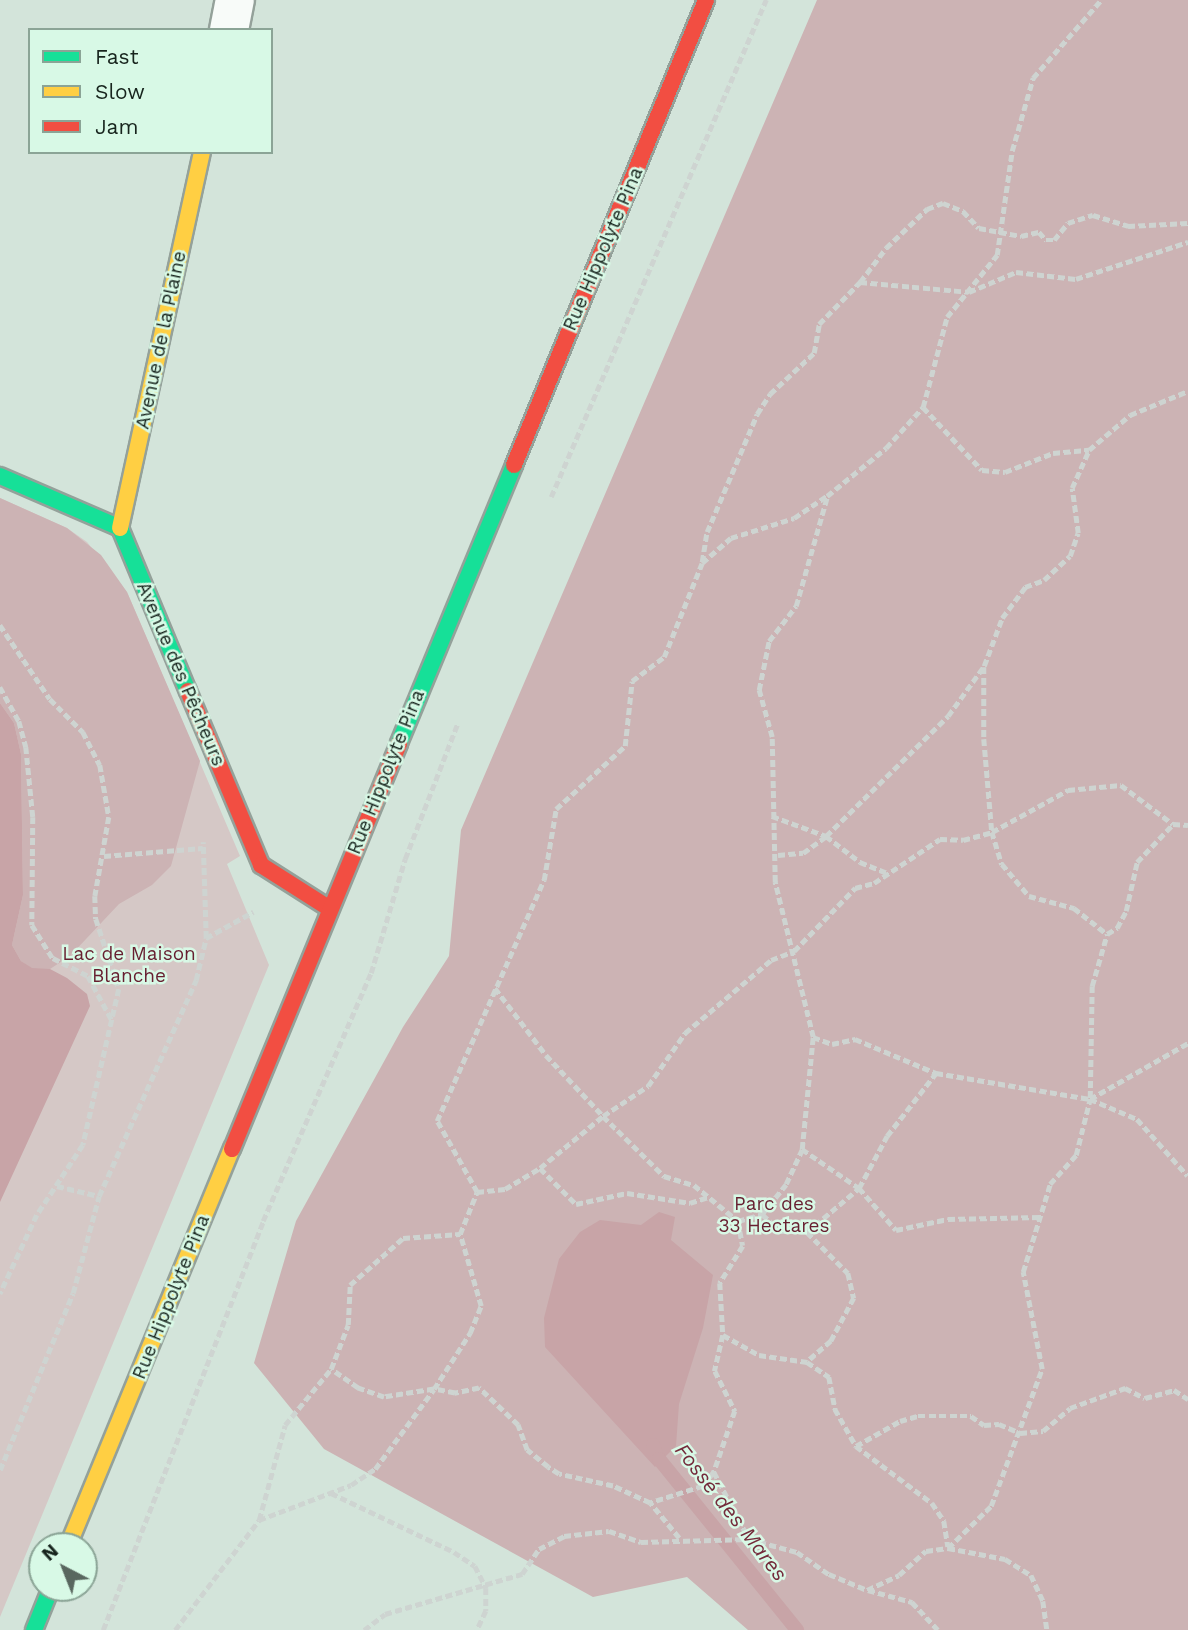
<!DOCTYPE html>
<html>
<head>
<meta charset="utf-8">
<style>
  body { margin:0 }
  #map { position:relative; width:1188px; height:1630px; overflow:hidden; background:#d3e4da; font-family:"Work Sans",sans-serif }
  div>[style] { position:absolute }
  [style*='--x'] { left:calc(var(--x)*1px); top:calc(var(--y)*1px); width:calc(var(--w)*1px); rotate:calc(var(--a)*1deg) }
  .green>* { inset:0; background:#d5c8c6 }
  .forest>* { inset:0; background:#ccb3b4 }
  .water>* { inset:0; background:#c8a4a7 }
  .stream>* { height:14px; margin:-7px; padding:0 7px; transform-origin:7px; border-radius:7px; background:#c8a4a7 }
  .path>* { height:4.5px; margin-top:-2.25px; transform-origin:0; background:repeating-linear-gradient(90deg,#ced4d1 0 7px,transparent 0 10.5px) }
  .roads { filter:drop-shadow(2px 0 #94a19a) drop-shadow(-2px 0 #94a19a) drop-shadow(0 2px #94a19a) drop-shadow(0 -2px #94a19a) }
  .street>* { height:38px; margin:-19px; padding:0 19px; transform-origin:19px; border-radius:19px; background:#f8fbf9 }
  .fast>* { height:16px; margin:-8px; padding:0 8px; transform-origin:8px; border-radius:8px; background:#16e098 }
  .slow>* { height:16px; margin:-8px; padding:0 8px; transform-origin:8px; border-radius:8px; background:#ffcf43 }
  .jam>* { height:16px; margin:-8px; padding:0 8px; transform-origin:8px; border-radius:8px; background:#f24e42 }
  span { translate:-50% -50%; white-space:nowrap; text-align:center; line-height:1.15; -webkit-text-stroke:5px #d8f9e6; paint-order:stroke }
  .street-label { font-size:19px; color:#17241d }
  .park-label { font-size:19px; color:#671f30 }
  .water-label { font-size:21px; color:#742b3b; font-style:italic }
  .legend { position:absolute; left:28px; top:28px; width:245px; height:126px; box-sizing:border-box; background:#d8f9e6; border:2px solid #8ba496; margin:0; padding:9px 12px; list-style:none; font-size:21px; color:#17241d }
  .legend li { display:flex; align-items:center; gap:14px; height:35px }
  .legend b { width:35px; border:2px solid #8ba496 }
  .north { position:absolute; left:28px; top:1532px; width:70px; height:70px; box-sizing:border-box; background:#d8f9e6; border:2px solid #8ba496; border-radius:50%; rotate:318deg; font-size:19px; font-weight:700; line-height:28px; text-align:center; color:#17241d }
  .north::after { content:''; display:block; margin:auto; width:24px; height:32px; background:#59675f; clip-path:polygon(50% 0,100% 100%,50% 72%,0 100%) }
</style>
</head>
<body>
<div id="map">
  <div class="green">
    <i style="clip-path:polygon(0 498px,67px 528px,87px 542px,127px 592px,240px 856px,227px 864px,269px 965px,0 1617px)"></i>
  </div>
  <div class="forest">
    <i style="clip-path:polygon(817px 0,1188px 0,1188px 1630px,748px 1630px,687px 1577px,593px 1597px,324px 1449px,254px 1363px,296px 1221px,403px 1027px,449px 956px,461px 830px)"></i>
    <i style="clip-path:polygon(0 498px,67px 528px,101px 555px,127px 592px,200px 761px,171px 866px,152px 885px,119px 904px,70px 956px,50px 969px,32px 969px,21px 961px,12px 945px,23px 895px,21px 754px,14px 723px,0 703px)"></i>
  </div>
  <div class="water">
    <i style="clip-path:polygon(0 703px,14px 723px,21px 754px,23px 895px,12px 945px,21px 961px,32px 968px,50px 969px,67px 978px,87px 994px,90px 1006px,0 1202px)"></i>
    <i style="clip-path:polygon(659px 1212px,675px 1217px,671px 1240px,713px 1275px,703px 1328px,679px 1404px,676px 1446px,655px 1467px,545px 1347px,544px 1318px,559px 1259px,580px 1232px,600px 1220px,641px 1225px)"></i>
  </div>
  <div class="stream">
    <i style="--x:653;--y:1445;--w:15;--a:67"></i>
    <i style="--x:659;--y:1459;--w:220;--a:51.1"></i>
  </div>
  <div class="path">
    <i style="--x:860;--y:282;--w:43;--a:-52.6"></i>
    <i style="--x:886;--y:248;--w:57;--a:-43.6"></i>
    <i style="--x:927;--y:209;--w:17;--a:-21"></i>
    <i style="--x:943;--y:203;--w:22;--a:22"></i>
    <i style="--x:963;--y:211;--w:23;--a:47"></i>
    <i style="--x:979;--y:228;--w:43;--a:10.8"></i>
    <i style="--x:1021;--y:236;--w:18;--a:-13"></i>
    <i style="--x:1039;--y:232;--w:11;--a:49"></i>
    <i style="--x:1046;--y:240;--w:8;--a:0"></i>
    <i style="--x:1054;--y:240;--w:22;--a:-51"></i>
    <i style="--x:1068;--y:223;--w:26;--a:-18"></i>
    <i style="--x:1093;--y:215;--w:37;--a:17"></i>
    <i style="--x:1128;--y:226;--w:60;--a:-2.9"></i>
    <i style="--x:923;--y:407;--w:86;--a:46.9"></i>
    <i style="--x:982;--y:470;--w:23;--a:5"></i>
    <i style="--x:1005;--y:472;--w:52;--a:-21.6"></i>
    <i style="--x:1053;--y:453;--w:36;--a:-5"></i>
    <i style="--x:551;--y:497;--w:542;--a:-66.61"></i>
    <i style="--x:702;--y:562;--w:30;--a:-81"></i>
    <i style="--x:707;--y:532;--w:128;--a:-67"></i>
    <i style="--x:757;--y:414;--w:24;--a:-57"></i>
    <i style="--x:770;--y:394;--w:60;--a:-43"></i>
    <i style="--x:814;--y:353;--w:29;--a:-80"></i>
    <i style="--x:819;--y:324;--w:59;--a:-45.7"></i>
    <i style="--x:860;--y:282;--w:109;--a:5.2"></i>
    <i style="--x:969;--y:292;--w:51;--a:-23.1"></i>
    <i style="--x:1016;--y:272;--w:60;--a:6.7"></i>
    <i style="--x:1076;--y:279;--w:118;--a:-18.3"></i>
    <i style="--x:0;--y:625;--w:89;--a:56"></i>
    <i style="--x:50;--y:699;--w:47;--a:45"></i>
    <i style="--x:83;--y:732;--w:37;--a:63"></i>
    <i style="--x:100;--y:765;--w:53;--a:80.2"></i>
    <i style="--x:109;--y:817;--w:80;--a:100"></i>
    <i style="--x:95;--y:896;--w:23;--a:88"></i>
    <i style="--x:96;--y:919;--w:74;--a:71.8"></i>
    <i style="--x:119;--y:989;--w:160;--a:103"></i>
    <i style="--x:83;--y:1145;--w:84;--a:123.3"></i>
    <i style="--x:37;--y:1215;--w:87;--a:115.1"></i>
    <i style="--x:984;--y:667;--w:72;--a:90"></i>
    <i style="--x:984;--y:739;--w:93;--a:85.1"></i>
    <i style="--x:992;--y:832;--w:34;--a:73"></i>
    <i style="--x:1002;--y:864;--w:42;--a:49.8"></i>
    <i style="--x:1029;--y:896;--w:47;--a:14.9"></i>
    <i style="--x:1074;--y:908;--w:42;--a:38.2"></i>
    <i style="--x:1107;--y:934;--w:12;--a:-31"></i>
    <i style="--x:1117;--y:928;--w:19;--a:-62"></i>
    <i style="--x:1126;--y:911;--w:50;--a:-77.3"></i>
    <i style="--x:1137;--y:862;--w:52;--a:-46.5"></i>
    <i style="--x:0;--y:687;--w:39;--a:61"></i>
    <i style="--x:19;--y:721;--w:27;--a:75"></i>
    <i style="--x:26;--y:747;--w:70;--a:84.3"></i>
    <i style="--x:33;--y:817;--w:108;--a:90.5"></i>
    <i style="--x:32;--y:925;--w:39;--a:58"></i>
    <i style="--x:53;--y:958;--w:39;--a:27"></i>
    <i style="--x:88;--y:976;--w:52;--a:61.5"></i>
    <i style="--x:772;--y:816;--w:58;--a:20.3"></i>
    <i style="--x:826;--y:836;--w:43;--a:37.4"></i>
    <i style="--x:860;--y:862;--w:29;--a:22"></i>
    <i style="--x:778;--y:855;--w:25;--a:-5"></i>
    <i style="--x:803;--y:853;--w:29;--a:-36"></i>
    <i style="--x:826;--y:836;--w:171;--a:-44.5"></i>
    <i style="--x:948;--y:716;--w:62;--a:-54.2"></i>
    <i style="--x:984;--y:666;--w:51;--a:-69.4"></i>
    <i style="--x:1002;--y:618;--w:39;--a:-53"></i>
    <i style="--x:1025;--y:587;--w:20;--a:-20"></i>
    <i style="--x:1044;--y:580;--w:35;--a:-43"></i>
    <i style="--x:1070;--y:556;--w:24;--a:-71"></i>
    <i style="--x:1078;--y:533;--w:45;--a:-97.6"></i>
    <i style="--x:1072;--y:488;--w:42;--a:-65.9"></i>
    <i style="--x:1089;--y:450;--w:54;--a:-40.5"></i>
    <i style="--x:1130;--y:415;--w:63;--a:-22.5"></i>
    <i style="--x:104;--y:856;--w:99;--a:-4.6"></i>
    <i style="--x:206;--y:938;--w:54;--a:-29"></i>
    <i style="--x:495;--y:988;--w:84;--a:52.7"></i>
    <i style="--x:546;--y:1055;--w:83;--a:46.9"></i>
    <i style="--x:603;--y:1116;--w:54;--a:-33.7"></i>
    <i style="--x:648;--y:1086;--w:65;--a:-55.1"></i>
    <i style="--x:685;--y:1033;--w:113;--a:-40.3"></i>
    <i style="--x:771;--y:960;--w:25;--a:-21"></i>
    <i style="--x:794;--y:951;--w:88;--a:-45.9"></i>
    <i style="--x:855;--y:888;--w:20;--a:-15"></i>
    <i style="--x:874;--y:883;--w:79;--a:-33.7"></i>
    <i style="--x:940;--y:839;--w:23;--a:2"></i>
    <i style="--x:963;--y:840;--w:30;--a:-15"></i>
    <i style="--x:992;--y:832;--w:87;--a:-28.9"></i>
    <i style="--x:1068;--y:790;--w:53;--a:-5.4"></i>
    <i style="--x:1121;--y:785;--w:65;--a:36.9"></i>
    <i style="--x:1173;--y:824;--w:15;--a:4"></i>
    <i style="--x:813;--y:1037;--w:20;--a:20"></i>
    <i style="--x:832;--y:1044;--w:24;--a:-12"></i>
    <i style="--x:855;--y:1039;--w:88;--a:22.8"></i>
    <i style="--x:936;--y:1073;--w:156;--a:9.6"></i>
    <i style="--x:1090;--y:1099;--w:51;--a:23.1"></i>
    <i style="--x:1137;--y:1119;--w:76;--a:48.2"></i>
    <i style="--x:1090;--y:1098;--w:112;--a:-89"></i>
    <i style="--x:1092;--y:986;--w:54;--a:-73.9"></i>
    <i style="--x:802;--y:1149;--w:69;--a:34.4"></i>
    <i style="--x:859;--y:1188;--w:56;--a:48.6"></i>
    <i style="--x:896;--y:1230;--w:53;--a:-11.9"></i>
    <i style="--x:948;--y:1219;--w:92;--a:-1.2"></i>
    <i style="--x:540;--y:1168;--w:51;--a:45"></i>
    <i style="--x:576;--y:1204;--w:52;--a:-12.2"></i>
    <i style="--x:627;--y:1193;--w:64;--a:9"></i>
    <i style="--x:690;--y:1203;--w:19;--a:-18"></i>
    <i style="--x:57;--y:1186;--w:43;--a:13.4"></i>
    <i style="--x:477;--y:1192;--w:28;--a:-6"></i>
    <i style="--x:505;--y:1189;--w:41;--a:-31"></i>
    <i style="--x:540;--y:1168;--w:82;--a:-39.5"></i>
    <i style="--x:603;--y:1116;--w:86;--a:44.5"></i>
    <i style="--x:664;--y:1176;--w:31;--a:17"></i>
    <i style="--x:694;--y:1185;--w:57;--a:39.3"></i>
    <i style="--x:738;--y:1221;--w:25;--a:79"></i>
    <i style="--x:743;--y:1246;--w:44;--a:121.9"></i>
    <i style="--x:720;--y:1283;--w:52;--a:86.7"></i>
    <i style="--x:723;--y:1335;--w:37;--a:103"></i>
    <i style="--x:715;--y:1371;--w:45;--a:63.4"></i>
    <i style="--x:735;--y:1411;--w:65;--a:109"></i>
    <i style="--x:714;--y:1472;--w:18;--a:128"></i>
    <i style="--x:703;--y:1486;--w:56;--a:162.2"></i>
    <i style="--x:762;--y:1214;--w:26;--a:43"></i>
    <i style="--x:781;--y:1232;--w:26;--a:0"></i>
    <i style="--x:807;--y:1232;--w:68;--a:-40.2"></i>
    <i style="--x:859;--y:1188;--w:59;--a:-61.7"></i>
    <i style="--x:887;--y:1136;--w:80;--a:-52.1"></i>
    <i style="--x:738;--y:1221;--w:25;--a:-16"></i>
    <i style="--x:762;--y:1214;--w:38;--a:-51"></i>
    <i style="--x:786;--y:1184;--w:38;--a:-65"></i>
    <i style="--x:802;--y:1149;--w:113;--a:-84.4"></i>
    <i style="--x:813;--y:1037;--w:160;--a:-103.8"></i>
    <i style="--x:775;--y:882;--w:145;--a:-91.2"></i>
    <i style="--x:772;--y:737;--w:49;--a:-105.5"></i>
    <i style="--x:759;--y:690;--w:50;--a:-78.5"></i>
    <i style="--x:769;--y:641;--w:44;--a:-52.4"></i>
    <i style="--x:796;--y:606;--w:113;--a:-74.1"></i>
    <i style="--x:807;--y:1232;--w:58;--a:45"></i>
    <i style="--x:848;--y:1273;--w:26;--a:77"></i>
    <i style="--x:854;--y:1298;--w:49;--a:118.1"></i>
    <i style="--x:831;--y:1341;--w:30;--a:139"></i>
    <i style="--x:723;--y:1335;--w:41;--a:29.1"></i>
    <i style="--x:759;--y:1355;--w:49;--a:8.3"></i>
    <i style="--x:807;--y:1362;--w:27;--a:34"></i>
    <i style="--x:829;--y:1377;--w:33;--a:79"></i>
    <i style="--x:835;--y:1409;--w:43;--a:60.4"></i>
    <i style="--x:856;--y:1446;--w:95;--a:36.9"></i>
    <i style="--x:932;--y:1503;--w:22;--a:56"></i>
    <i style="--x:944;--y:1521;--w:26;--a:81"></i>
    <i style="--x:856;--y:1446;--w:51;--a:-29.6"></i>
    <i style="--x:900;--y:1421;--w:19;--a:-16"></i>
    <i style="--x:918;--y:1416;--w:53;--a:0"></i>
    <i style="--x:971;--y:1416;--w:16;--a:35"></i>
    <i style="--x:984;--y:1425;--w:15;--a:-4"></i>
    <i style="--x:999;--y:1424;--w:23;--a:23"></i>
    <i style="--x:1020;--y:1433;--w:23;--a:-5"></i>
    <i style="--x:1043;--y:1431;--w:35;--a:-40"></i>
    <i style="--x:1070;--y:1408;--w:59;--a:-20"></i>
    <i style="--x:1125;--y:1388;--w:22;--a:27"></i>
    <i style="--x:1145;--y:1398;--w:30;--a:-15"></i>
    <i style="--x:1174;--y:1390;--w:17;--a:33"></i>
    <i style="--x:0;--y:1470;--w:191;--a:-67.6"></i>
    <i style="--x:73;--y:1293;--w:100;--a:-75"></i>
    <i style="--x:99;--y:1196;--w:237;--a:-65.8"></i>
    <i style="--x:196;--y:980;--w:43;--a:-76.6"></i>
    <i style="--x:206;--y:938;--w:96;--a:-91.8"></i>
    <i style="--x:714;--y:1472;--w:76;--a:62.4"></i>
    <i style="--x:331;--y:1493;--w:136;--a:25.6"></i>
    <i style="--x:454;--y:1552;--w:25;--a:34"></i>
    <i style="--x:475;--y:1566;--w:25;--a:63"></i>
    <i style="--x:486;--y:1588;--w:23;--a:90"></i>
    <i style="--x:486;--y:1611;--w:21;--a:115"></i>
    <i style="--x:259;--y:1520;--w:98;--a:-20.8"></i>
    <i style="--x:351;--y:1485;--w:29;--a:-34"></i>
    <i style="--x:375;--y:1469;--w:99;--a:-53.6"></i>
    <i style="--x:434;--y:1389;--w:51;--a:170.9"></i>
    <i style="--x:384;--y:1397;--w:28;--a:-161"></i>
    <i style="--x:358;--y:1388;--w:33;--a:-145"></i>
    <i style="--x:679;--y:1538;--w:45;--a:-129.6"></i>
    <i style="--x:650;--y:1503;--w:41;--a:-155.3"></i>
    <i style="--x:613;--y:1486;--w:55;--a:-167.5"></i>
    <i style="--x:559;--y:1474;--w:13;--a:-148"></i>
    <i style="--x:548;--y:1467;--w:27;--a:-141"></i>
    <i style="--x:527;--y:1450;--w:27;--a:-110"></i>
    <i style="--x:518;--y:1425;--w:54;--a:-136.5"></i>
    <i style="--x:479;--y:1388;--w:25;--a:168"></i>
    <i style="--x:455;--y:1393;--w:21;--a:-169"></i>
    <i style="--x:434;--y:1389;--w:67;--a:-57.3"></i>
    <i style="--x:470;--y:1333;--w:29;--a:-68"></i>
    <i style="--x:481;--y:1306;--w:75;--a:-106.3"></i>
    <i style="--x:460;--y:1234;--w:45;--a:-68"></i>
    <i style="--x:477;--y:1192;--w:81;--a:-119.4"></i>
    <i style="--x:437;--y:1121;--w:264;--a:-66.1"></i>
    <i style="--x:544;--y:880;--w:72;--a:-80.4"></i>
    <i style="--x:556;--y:809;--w:93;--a:-42.4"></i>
    <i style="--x:625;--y:746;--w:65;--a:-83.9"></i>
    <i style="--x:632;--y:681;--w:40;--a:-37"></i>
    <i style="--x:664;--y:657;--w:101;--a:-68"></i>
    <i style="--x:702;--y:563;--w:38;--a:-41"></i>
    <i style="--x:731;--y:538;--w:66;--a:-17.6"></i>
    <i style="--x:794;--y:518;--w:40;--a:-34"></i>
    <i style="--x:827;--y:496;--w:76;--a:-39.1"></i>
    <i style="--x:886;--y:448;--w:55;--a:-47.9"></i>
    <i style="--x:923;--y:407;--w:93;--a:-75.1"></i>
    <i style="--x:947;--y:317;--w:80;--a:-51.1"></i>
    <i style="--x:997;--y:255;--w:105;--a:-81.8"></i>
    <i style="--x:1012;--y:151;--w:76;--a:-74"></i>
    <i style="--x:1033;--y:78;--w:103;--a:-48.9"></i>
    <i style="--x:948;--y:1548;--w:60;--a:-44.3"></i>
    <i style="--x:991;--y:1506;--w:146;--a:-69.6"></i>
    <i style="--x:1042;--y:1369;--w:99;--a:-101.1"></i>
    <i style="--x:1023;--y:1272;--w:92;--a:-72.9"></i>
    <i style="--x:1050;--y:1184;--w:39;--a:-48"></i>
    <i style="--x:1076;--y:1155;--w:58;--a:-76"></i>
    <i style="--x:1090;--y:1099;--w:113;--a:-29.7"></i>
    <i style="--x:868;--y:1590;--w:46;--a:15.3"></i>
    <i style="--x:912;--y:1602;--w:38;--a:47"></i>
    <i style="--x:103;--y:1630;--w:439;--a:-68.6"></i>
    <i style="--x:263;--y:1221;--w:270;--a:-66.5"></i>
    <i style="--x:371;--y:973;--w:119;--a:-73.4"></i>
    <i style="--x:405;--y:859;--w:144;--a:-68.8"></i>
    <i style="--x:175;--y:1630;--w:138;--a:-52.6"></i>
    <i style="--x:259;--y:1520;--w:98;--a:-74.7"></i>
    <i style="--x:285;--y:1425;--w:72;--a:-50.6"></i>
    <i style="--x:331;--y:1369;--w:47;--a:-68.9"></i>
    <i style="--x:348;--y:1325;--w:40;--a:-87.1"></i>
    <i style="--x:350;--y:1285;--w:71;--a:-41.6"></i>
    <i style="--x:403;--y:1238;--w:57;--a:-4"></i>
    <i style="--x:364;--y:1630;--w:26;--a:-37"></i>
    <i style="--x:385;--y:1614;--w:143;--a:-16.3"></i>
    <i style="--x:522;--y:1574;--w:30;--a:-56"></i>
    <i style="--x:539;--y:1549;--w:28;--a:-27"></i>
    <i style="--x:564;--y:1536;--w:45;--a:-6.3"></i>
    <i style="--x:609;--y:1531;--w:34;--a:19"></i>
    <i style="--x:641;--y:1542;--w:108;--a:-1.6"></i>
    <i style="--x:749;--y:1539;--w:50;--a:15.2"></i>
    <i style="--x:797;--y:1552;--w:39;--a:35"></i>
    <i style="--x:829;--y:1574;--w:41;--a:22.8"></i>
    <i style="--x:867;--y:1590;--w:35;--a:-25"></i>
    <i style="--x:899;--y:1575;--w:36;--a:-42"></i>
    <i style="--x:926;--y:1551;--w:22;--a:-8"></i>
    <i style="--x:948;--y:1548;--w:58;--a:10.9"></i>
    <i style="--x:1005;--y:1559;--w:31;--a:32"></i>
    <i style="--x:1031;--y:1575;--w:29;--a:65"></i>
    <i style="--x:1043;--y:1601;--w:29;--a:82"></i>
  </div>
  <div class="roads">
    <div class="street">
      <i style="--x:229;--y:30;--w:31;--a:-79"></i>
    </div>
    <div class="fast">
      <i style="--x:0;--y:476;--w:131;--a:23.4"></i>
      <i style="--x:120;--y:528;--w:177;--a:67.4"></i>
      <i style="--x:399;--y:743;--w:301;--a:-67.5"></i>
      <i style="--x:34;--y:1630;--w:45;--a:-68"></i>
    </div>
    <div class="slow">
      <i style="--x:120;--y:528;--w:385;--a:-77.7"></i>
      <i style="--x:68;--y:1546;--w:430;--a:-67.6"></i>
    </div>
    <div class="jam">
      <i style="--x:514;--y:465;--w:503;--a:-67.56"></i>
      <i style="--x:188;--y:691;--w:189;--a:67.2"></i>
      <i style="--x:261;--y:865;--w:82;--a:32.5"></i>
      <i style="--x:232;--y:1149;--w:439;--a:-67.6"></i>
    </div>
  </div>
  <div class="street-label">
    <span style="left:603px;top:249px;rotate:-67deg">Rue Hippolyte Pina</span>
    <span style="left:161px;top:340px;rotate:-78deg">Avenue de la Plaine</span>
    <span style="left:181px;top:674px;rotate:67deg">Avenue des Pêcheurs</span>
    <span style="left:386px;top:772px;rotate:-68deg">Rue Hippolyte Pina</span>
    <span style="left:171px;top:1297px;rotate:-68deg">Rue Hippolyte Pina</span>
  </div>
  <div class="park-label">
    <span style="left:129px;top:965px">Lac de Maison<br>Blanche</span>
    <span style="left:774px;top:1215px">Parc des<br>33 Hectares</span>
  </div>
  <div class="water-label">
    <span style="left:731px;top:1512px;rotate:52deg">Fossé des Mares</span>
  </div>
  <ul class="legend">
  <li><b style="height:9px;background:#16e098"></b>Fast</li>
  <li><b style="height:9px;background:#ffcf43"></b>Slow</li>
  <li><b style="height:9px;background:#f24e42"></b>Jam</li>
  </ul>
  <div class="north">N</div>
</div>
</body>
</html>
